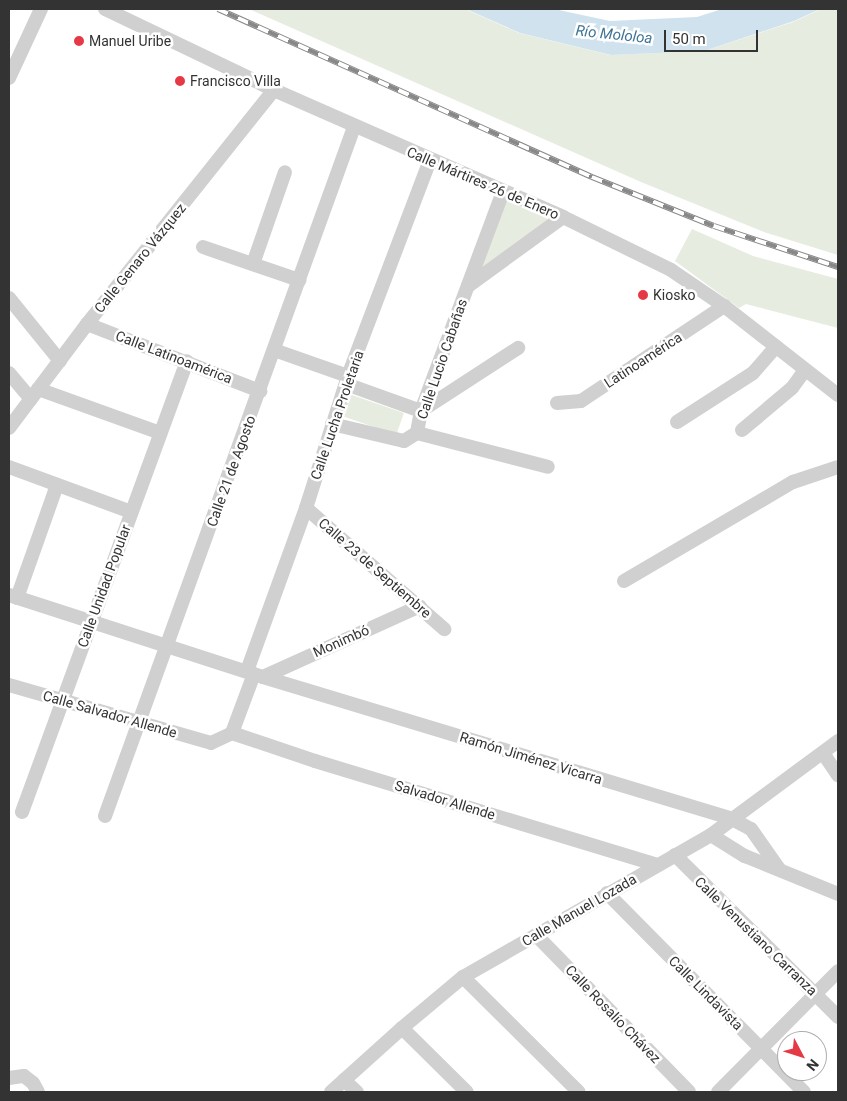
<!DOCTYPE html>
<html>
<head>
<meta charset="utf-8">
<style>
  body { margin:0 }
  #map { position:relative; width:847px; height:1101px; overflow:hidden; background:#fff; font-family:Roboto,sans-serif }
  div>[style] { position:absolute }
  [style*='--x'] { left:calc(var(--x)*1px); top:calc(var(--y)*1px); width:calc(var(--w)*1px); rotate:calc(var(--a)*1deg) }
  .green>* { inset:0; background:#e6ecdf; transform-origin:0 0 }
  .water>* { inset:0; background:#cfe2ee }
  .minor>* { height:14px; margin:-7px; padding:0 7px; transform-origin:7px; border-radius:7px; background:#d0d0d0 }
  .rail>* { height:5.5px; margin-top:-2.75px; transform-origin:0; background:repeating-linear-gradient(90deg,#fff 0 11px,#888 0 22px); box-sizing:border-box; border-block:1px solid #888 }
  .dots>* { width:14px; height:14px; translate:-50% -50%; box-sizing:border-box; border:2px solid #fff; border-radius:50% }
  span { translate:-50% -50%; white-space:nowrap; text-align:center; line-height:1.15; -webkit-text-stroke:5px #fff; paint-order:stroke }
  .poi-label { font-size:14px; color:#333 }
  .left { translate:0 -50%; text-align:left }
  .street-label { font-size:14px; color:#333 }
  .water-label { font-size:15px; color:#3f7597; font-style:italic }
  .frame { position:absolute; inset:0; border:10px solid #333; pointer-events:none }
  .north { position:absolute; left:777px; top:1031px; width:50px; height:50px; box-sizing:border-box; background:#fff; border:1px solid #adadad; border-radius:50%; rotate:130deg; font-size:14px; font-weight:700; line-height:20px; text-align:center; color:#333 }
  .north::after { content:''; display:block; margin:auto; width:18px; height:22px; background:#e63946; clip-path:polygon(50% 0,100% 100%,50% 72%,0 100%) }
  .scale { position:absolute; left:664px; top:30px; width:94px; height:22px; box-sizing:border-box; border:2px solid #333; border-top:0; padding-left:6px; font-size:15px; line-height:18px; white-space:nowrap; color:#333; -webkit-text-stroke:4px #fff; paint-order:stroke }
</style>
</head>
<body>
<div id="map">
  <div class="green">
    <i style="clip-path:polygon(249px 9px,465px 9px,519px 33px,610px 55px,704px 51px,793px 22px,821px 9px,838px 9px,838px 255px,764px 232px,641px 182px)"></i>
    <i style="clip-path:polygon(503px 192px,563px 217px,467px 286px)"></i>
    <i style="clip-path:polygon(692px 229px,753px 256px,838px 279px,838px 328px,746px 304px,739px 308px,675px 261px)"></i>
    <i style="left:349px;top:394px;width:58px;height:23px;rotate:19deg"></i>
  </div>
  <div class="water">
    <i style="clip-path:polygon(466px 9px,554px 9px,610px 21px,697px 17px,722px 9px,820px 9px,794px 21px,704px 51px,611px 55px,520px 33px)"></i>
  </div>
  <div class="minor">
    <i style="--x:105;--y:9;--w:187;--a:25.6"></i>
    <i style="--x:274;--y:90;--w:316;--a:23.7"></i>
    <i style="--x:563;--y:217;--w:120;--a:26.1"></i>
    <i style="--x:671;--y:270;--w:64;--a:34.2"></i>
    <i style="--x:724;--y:306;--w:145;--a:38"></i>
    <i style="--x:9;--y:78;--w:76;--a:-65.1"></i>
    <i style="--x:203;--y:247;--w:102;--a:19"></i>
    <i style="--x:253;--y:264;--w:97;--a:-70.8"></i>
    <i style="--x:468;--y:286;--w:117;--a:-36"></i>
    <i style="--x:9;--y:298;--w:81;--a:51"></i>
    <i style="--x:87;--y:324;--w:186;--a:21.2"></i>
    <i style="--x:274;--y:350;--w:78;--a:19.4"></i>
    <i style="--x:9;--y:373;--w:34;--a:50"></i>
    <i style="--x:346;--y:384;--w:80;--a:19.8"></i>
    <i style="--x:421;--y:411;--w:116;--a:-33"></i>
    <i style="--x:38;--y:389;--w:130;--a:19.8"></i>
    <i style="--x:557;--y:403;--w:24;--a:-5"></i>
    <i style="--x:581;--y:401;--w:172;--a:-33.6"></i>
    <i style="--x:677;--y:422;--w:90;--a:-32.8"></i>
    <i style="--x:753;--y:373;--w:35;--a:-49"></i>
    <i style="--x:332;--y:424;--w:74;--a:13.3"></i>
    <i style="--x:404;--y:441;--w:15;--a:-32"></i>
    <i style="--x:9;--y:428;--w:130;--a:-53.1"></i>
    <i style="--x:87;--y:324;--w:300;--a:-51.4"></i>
    <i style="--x:742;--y:430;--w:65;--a:-40"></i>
    <i style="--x:792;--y:388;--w:22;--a:-54"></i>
    <i style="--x:417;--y:433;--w:22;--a:-80"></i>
    <i style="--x:421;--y:411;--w:234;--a:-69.5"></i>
    <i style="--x:417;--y:433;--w:135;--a:14.5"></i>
    <i style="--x:9;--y:467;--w:130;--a:20.2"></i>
    <i style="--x:306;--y:508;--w:184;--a:41.2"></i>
    <i style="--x:624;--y:581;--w:196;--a:-30.4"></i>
    <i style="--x:793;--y:482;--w:47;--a:-18.4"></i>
    <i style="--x:9;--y:595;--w:267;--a:17.9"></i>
    <i style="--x:263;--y:677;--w:490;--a:16.8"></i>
    <i style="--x:732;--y:819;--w:21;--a:28"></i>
    <i style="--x:751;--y:829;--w:49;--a:55"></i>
    <i style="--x:17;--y:598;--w:120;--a:-70.5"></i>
    <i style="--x:247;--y:671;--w:173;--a:-70.1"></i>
    <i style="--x:306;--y:508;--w:139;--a:-72.3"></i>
    <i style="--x:348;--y:376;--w:231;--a:-69.2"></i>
    <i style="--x:263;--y:677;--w:172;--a:-24.3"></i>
    <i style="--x:9;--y:685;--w:210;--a:16"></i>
    <i style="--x:211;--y:743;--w:23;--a:-25"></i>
    <i style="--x:232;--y:733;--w:63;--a:-69.6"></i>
    <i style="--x:232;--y:733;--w:88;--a:18.6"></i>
    <i style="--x:315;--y:761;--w:358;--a:16.9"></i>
    <i style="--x:823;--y:753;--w:27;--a:56"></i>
    <i style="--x:22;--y:812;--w:480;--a:-69.9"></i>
    <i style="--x:105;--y:816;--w:733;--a:-70.13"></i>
    <i style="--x:711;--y:835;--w:40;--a:32"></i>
    <i style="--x:745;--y:856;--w:100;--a:22.2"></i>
    <i style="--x:675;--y:855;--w:230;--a:44.8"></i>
    <i style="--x:607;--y:893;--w:280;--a:45.3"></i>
    <i style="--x:536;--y:935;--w:219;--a:45.7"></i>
    <i style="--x:463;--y:977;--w:163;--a:44.8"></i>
    <i style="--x:402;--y:1028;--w:91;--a:44.6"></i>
    <i style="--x:9;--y:1078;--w:15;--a:-8"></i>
    <i style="--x:24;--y:1076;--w:11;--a:38"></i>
    <i style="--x:33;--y:1083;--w:10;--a:61"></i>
    <i style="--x:344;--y:1080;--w:18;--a:43"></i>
    <i style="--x:331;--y:1092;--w:96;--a:-42"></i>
    <i style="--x:402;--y:1028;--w:80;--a:-39.9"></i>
    <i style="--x:463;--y:977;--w:286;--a:-29.8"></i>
    <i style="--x:711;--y:835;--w:158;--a:-36.5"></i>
    <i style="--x:718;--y:1092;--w:170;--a:-45.2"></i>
  </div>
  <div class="rail">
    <i style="--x:218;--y:9;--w:410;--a:24.2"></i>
    <i style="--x:592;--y:177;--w:131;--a:21.9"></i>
    <i style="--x:714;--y:226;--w:131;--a:18.3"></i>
  </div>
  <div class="dots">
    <i style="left:79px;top:41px;background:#e63946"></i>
    <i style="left:180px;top:81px;background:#e63946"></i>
    <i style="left:643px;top:295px;background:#e63946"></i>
  </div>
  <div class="poi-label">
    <span class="left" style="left:89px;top:41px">Manuel Uribe</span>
    <span class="left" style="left:190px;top:81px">Francisco Villa</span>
    <span class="left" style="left:653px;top:295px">Kiosko</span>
  </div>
  <div class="street-label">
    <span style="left:483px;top:183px;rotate:23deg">Calle Mártires 26 de Enero</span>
    <span style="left:140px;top:258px;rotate:-51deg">Calle Genaro Vázquez</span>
    <span style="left:174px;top:357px;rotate:21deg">Calle Latinoamérica</span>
    <span style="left:442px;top:359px;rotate:-71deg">Calle Lucio Cabañas</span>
    <span style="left:643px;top:360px;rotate:-33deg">Latinoamérica</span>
    <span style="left:337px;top:415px;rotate:-71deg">Calle Lucha Proletaria</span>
    <span style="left:231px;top:471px;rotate:-70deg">Calle 21 de Agosto</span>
    <span style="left:375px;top:568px;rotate:41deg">Calle 23 de Septiembre</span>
    <span style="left:104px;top:586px;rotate:-70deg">Calle Unidad Popular</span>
    <span style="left:341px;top:641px;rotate:-24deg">Monimbó</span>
    <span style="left:110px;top:714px;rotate:16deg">Calle Salvador Allende</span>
    <span style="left:531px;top:758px;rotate:17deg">Ramón Jiménez Vicarra</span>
    <span style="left:445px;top:800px;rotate:17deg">Salvador Allende</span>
    <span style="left:579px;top:910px;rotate:-30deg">Calle Manuel Lozada</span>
    <span style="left:756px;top:936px;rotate:44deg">Calle Venustiano Carranza</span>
    <span style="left:706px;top:993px;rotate:45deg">Calle Lindavista</span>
    <span style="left:613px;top:1014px;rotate:46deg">Calle Rosalío Chávez</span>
  </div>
  <div class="water-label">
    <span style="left:614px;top:35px;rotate:6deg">Río Mololoa</span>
  </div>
  <div class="frame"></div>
  <div class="north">N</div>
  <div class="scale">50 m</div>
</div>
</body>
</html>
